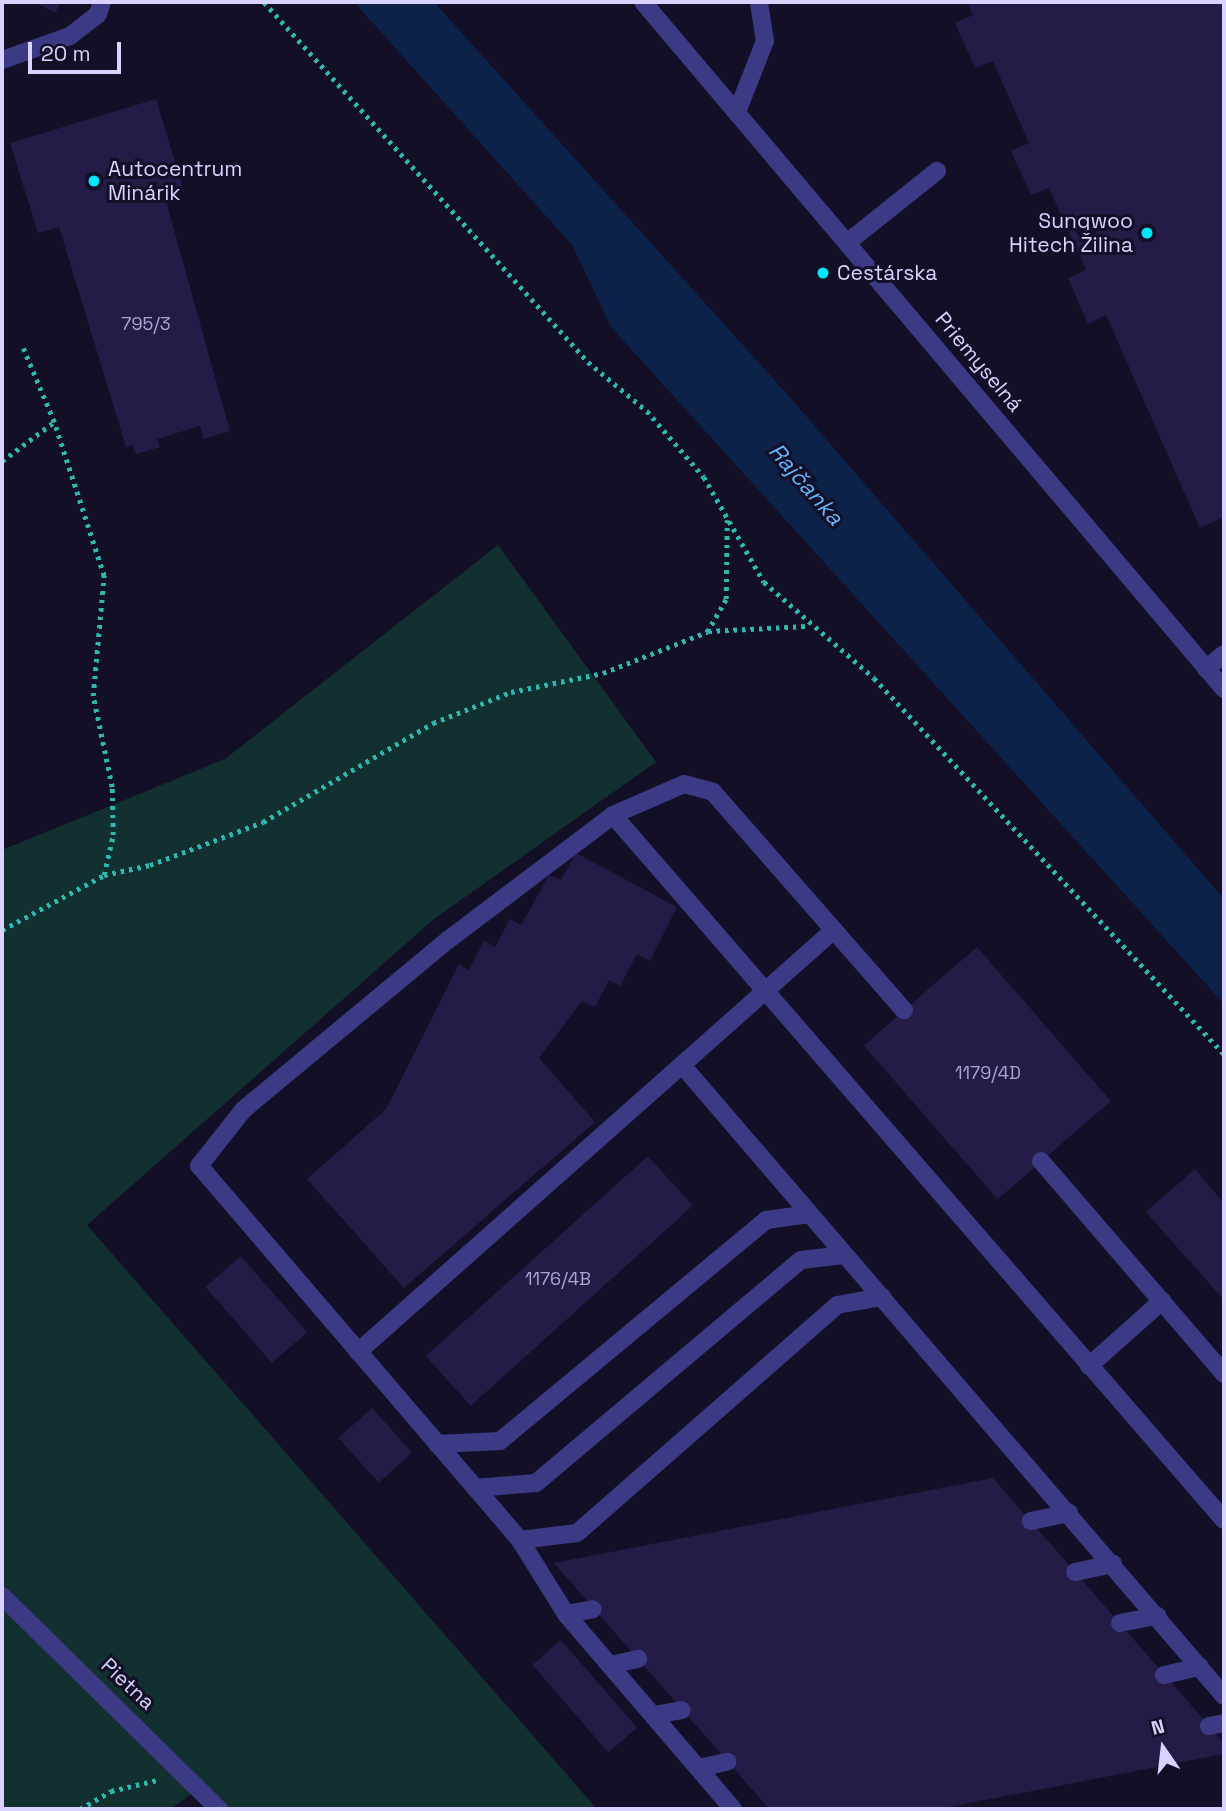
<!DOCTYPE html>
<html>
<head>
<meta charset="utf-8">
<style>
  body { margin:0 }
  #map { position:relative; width:1226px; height:1811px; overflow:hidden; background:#130f26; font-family:"Space Grotesk",sans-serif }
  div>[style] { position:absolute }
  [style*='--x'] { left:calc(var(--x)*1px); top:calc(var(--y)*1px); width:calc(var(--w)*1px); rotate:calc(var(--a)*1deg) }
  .green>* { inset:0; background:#12302f }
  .water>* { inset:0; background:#0c2248 }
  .building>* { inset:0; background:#241b47; transform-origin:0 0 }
  .path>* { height:4.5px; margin-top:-2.25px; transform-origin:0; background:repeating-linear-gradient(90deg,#2fb8b0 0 3.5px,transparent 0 8.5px) }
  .lane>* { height:18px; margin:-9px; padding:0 9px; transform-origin:9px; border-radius:9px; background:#3d3a85 }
  .street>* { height:18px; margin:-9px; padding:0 9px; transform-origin:9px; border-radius:9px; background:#3d3a85 }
  .dots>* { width:19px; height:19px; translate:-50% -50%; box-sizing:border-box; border:4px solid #130f26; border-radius:50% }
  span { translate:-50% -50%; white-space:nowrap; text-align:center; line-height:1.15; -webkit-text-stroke:6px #130f26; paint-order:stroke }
  .number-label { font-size:18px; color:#aca6d1 }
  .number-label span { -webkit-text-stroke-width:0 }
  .poi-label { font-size:21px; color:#d9d4ff }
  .left { translate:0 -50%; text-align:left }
  .right { translate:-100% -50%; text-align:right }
  .street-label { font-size:21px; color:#d9d4ff }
  .water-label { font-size:23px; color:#62b6ff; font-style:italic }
  .frame { position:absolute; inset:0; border:4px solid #d9d4ff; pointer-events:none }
  .north { position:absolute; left:1128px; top:1713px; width:70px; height:70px; -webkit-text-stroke:5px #130f26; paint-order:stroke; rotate:346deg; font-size:19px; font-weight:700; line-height:28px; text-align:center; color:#d9d4ff }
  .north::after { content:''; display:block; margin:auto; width:24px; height:32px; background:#d9d4ff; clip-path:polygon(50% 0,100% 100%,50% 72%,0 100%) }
  .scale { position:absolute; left:28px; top:42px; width:93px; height:32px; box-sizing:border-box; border:4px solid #d9d4ff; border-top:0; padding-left:9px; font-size:21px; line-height:24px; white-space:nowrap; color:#d9d4ff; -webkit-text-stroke:5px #130f26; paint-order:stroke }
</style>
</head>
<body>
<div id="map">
  <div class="green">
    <i style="clip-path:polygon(498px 545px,656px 762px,434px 919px,87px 1225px,597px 1809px,213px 1809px,197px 1790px,170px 1809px,2px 1809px,2px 850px,225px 759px)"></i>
  </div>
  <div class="water">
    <i style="clip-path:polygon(354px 2px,434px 2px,787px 394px,1224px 899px,1224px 1004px,611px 327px,572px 245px)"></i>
  </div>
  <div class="building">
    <i style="clip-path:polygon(35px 2px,61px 2px,55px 13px)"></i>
    <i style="clip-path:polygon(967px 2px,1224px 2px,1224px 524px,1222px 518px,1200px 528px,1106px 315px,1088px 324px,1068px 278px,1086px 270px,1049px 188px,1031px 195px,1011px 151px,1029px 143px,993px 61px,975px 68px,955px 23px,973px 15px)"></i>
    <i style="clip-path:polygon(156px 99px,183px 188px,164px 194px,230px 431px,204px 439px,200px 426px,157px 439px,160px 447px,136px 454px,132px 445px,126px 447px,59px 227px,38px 233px,10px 143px)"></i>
    <i style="clip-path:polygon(576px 853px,677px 907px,650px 961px,637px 954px,620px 986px,609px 980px,595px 1007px,582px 1001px,539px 1058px,595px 1122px,404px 1288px,307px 1179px,386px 1109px,459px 964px,469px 970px,484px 941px,495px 947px,510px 919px,521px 925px,549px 875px,561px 880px)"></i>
    <i style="left:977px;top:947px;width:204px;height:150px;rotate:49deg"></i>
    <i style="left:648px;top:1156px;width:67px;height:299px;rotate:48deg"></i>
    <i style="clip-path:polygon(1195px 1169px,1224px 1203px,1224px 1300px,1146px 1212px)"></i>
    <i style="left:241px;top:1256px;width:101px;height:47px;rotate:49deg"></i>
    <i style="left:372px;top:1408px;width:60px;height:45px;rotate:48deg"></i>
    <i style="clip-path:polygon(993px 1478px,1224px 1743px,1224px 1754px,939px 1809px,769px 1809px,554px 1563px)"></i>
    <i style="left:561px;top:1640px;width:116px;height:38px;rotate:49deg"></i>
  </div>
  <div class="path">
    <i style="--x:264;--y:2;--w:484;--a:48"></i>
    <i style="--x:588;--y:362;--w:77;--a:39.7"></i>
    <i style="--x:647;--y:411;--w:87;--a:49.2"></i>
    <i style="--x:704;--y:477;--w:121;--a:60.3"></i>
    <i style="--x:764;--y:582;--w:146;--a:41.1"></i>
    <i style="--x:874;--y:678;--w:514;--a:47.05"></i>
    <i style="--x:2;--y:461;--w:65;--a:-36.9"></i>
    <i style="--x:708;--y:631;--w:99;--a:-2.9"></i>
    <i style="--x:104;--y:875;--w:47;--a:-12.3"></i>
    <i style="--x:150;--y:865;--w:121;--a:-20.8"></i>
    <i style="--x:263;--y:822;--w:197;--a:-30.2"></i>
    <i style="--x:433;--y:723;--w:84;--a:-21.7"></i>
    <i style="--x:511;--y:692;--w:94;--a:-11.7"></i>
    <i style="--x:603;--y:673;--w:112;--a:-21.5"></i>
    <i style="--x:707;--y:632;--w:38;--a:-60"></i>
    <i style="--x:726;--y:599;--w:79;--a:-89.3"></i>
    <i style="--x:2;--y:930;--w:116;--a:-28.3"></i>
    <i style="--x:104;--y:875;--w:41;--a:-77.3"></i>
    <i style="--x:113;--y:835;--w:48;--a:-91.2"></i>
    <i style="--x:112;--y:787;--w:93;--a:-101.8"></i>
    <i style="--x:93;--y:696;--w:121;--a:-84.8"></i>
    <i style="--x:104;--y:576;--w:162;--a:-108"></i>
    <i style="--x:54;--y:422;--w:80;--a:-112.7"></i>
    <i style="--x:80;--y:1809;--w:36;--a:-30"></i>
    <i style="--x:111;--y:1791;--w:47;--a:-13.4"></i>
  </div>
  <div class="lane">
    <i style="--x:2;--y:60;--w:72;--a:-19.4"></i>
    <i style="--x:70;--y:36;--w:36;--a:-38"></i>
    <i style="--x:98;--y:14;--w:13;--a:-72"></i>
    <i style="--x:737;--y:112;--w:76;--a:-68.5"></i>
    <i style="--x:765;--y:41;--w:39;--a:-99"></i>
    <i style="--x:848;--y:242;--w:114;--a:-38.6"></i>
    <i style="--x:613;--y:815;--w:933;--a:49.09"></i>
    <i style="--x:682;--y:1065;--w:832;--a:49.34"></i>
    <i style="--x:1041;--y:1161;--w:281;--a:49.3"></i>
    <i style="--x:358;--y:1352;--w:636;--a:-41.56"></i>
    <i style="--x:1089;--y:1366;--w:98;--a:-41.7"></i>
    <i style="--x:437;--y:1444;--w:63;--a:-2.7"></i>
    <i style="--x:500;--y:1441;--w:346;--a:-39.7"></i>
    <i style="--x:766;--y:1220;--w:44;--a:-7.8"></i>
    <i style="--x:475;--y:1488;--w:61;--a:-4.7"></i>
    <i style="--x:536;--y:1483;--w:346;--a:-40.1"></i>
    <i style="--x:801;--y:1260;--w:43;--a:-6.6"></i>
    <i style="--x:1031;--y:1521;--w:39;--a:-12"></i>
    <i style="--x:520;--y:1540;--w:57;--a:-7"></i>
    <i style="--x:577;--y:1533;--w:346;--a:-41.2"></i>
    <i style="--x:837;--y:1305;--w:46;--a:-10.1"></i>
    <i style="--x:1075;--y:1572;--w:39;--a:-12"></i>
    <i style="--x:566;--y:1614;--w:27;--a:-10"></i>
    <i style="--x:1120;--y:1623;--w:38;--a:-11"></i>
    <i style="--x:611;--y:1665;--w:28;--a:-13"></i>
    <i style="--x:1164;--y:1675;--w:37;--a:-13"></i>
    <i style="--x:654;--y:1715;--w:28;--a:-10"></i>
    <i style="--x:1209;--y:1726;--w:15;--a:-11"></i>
    <i style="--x:698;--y:1768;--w:30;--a:-12"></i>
    <i style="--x:733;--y:1809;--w:257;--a:-130.6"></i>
    <i style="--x:566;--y:1614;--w:87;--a:-121.9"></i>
    <i style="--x:520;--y:1540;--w:493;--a:-130.6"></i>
    <i style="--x:199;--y:1166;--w:71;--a:-51.8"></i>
    <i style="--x:243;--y:1110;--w:266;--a:-39.7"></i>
    <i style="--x:448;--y:940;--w:207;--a:-37.1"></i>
    <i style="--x:613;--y:815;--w:77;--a:-23.6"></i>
    <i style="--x:684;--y:784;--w:30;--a:15"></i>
    <i style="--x:713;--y:792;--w:290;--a:48.8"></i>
  </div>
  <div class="street">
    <i style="--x:643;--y:2;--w:900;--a:49.78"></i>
    <i style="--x:1206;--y:669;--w:23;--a:-40"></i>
    <i style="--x:2;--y:1596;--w:304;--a:44.5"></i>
  </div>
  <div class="dots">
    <i style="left:94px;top:181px;background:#00e5ff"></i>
    <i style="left:1147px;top:233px;background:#00e5ff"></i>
    <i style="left:823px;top:273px;background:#00e5ff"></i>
  </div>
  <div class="number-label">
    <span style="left:146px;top:324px">795/3</span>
    <span style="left:988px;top:1073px">1179/4D</span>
    <span style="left:558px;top:1279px">1176/4B</span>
  </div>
  <div class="poi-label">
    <span class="left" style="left:108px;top:181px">Autocentrum<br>Minárik</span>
    <span class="right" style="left:1133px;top:233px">Sungwoo<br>Hitech Žilina</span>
    <span class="left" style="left:837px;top:273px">Cestárska</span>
  </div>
  <div class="street-label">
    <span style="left:979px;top:362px;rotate:50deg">Priemyselná</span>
    <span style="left:128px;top:1684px;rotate:43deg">Pietna</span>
  </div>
  <div class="water-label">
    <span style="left:806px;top:484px;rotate:49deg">Rajčanka</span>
  </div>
  <div class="frame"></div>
  <div class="north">N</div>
  <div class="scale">20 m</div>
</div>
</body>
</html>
